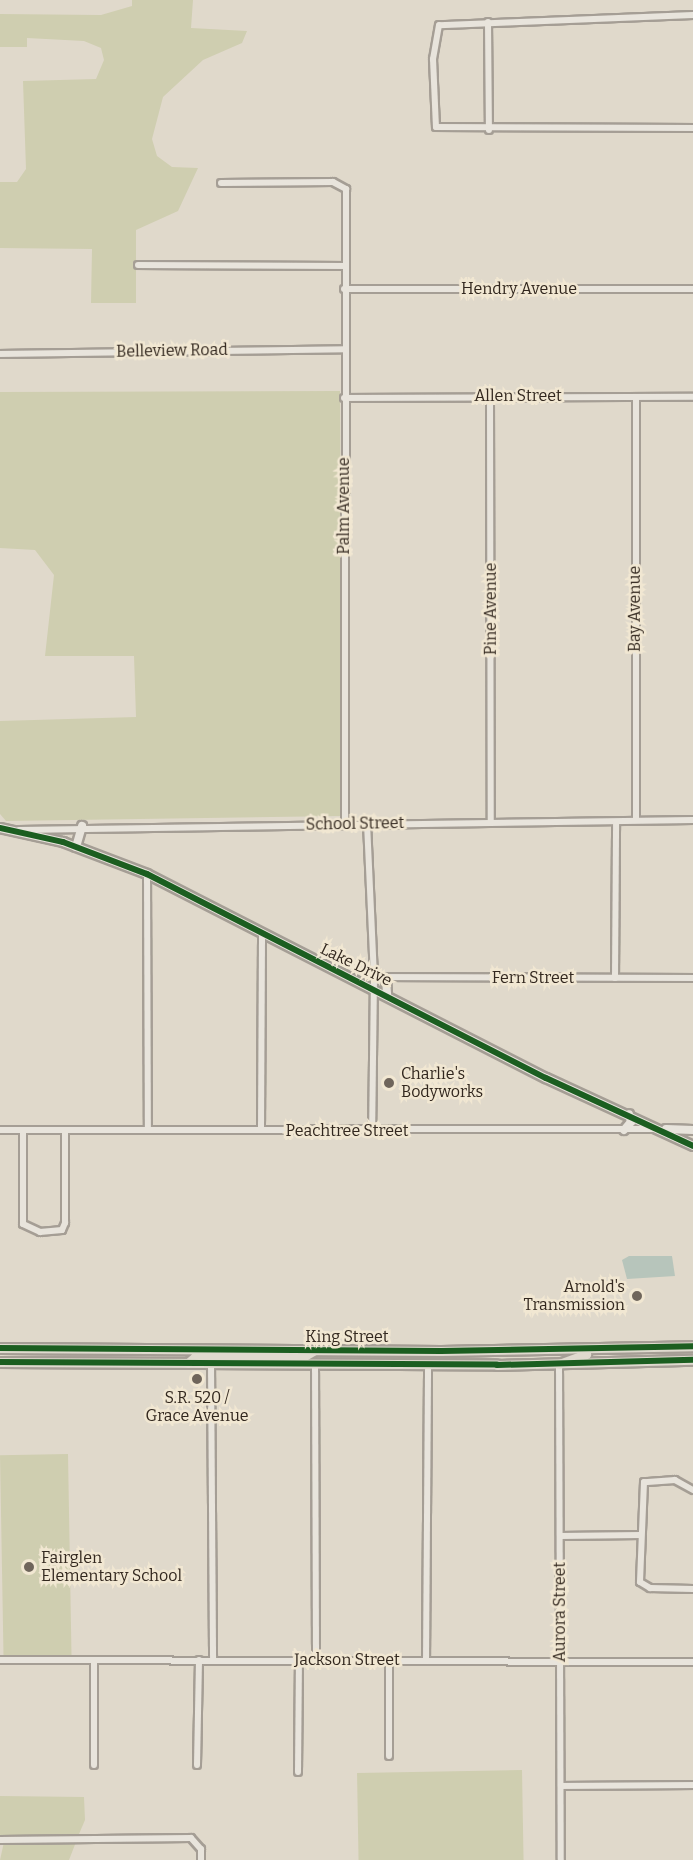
<!DOCTYPE html>
<html>
<head>
<meta charset="utf-8">
<style>
  body { margin:0 }
  #map { position:relative; width:693px; height:1860px; overflow:hidden; background:#e0d9cb; font-family:Bitter,serif }
  div>[style] { position:absolute }
  [style*='--x'] { left:calc(var(--x)*1px); top:calc(var(--y)*1px); width:calc(var(--w)*1px); rotate:calc(var(--a)*1deg) }
  .green>* { inset:0; background:#cfceb0; transform-origin:0 0 }
  .water>* { inset:0; background:#b7c5bb }
  .roads { filter:drop-shadow(2px 0 #a59e95) drop-shadow(-2px 0 #a59e95) drop-shadow(0 2px #a59e95) drop-shadow(0 -2px #a59e95) }
  .minor>* { height:6px; margin:-3px; padding:0 3px; transform-origin:3px; border-radius:3px; background:#e8e4dc }
  .tertiary>* { height:8px; margin:-4px; padding:0 4px; transform-origin:4px; border-radius:4px; background:#e8e4dc }
  .primary>* { height:9px; margin:-4.5px; padding:0 4.5px; transform-origin:4.5px; border-radius:4.5px; background:#dfdace }
  .cycleway>* { height:6px; margin:-3px; padding:0 3px; transform-origin:3px; border-radius:3px; background:#1b5e20 }
  .dots>* { width:16px; height:16px; translate:-50% -50%; box-sizing:border-box; border:3px solid #f1e7d2; border-radius:50% }
  span { translate:-50% -50%; white-space:nowrap; text-align:center; line-height:1.15; -webkit-text-stroke:5px #f1e7d2; paint-order:stroke }
  .street-label { font-size:16px; color:#32271e }
  .poi-label { font-size:16px; color:#32271e }
  .left { translate:0 -50%; text-align:left }
  .right { translate:-100% -50%; text-align:right }
</style>
</head>
<body>
<div id="map">
  <div class="green">
    <i style="clip-path:polygon(132px 0,193px 0,191px 28px,247px 31px,242px 43px,203px 60px,163px 97px,152px 139px,157px 156px,172px 167px,198px 168px,178px 211px,136px 230px,136px 303px,91px 303px,92px 249px,0 248px,0 182px,17px 182px,26px 169px,23px 81px,96px 79px,104px 60px,101px 48px,84px 41px,27px 38px,27px 47px,0 47px,0 14px,101px 15px,132px 6px)"></i>
    <i style="clip-path:polygon(340px 391px,342px 816px,6px 821px,0 814px,0 721px,136px 717px,134px 656px,45px 656px,54px 575px,35px 550px,0 548px,0 392px)"></i>
    <i style="left:68px;top:1454px;width:202px;height:68px;rotate:89deg"></i>
    <i style="left:522px;top:1770px;width:90px;height:165px;rotate:89deg"></i>
    <i style="clip-path:polygon(0 1796px,84px 1797px,85px 1820px,79px 1834px,0 1836px)"></i>
    <i style="clip-path:polygon(4px 1842px,76px 1842px,69px 1860px,0 1860px)"></i>
  </div>
  <div class="water">
    <i style="clip-path:polygon(629px 1256px,672px 1256px,675px 1276px,627px 1279px,622px 1260px)"></i>
  </div>
  <div class="roads">
    <div class="minor">
      <i style="--x:693;--y:15;--w:254;--a:177.7"></i>
      <i style="--x:439;--y:25;--w:35;--a:100"></i>
      <i style="--x:433;--y:59;--w:68;--a:87.5"></i>
      <i style="--x:436;--y:127;--w:257;--a:0.2"></i>
      <i style="--x:488;--y:22;--w:108;--a:89.5"></i>
      <i style="--x:221;--y:183;--w:112;--a:-0.5"></i>
      <i style="--x:333;--y:182;--w:15;--a:28"></i>
      <i style="--x:346;--y:189;--w:635;--a:90.09"></i>
      <i style="--x:138;--y:265;--w:206;--a:0.3"></i>
      <i style="--x:344;--y:289;--w:349;--a:0"></i>
      <i style="--x:0;--y:354;--w:344;--a:-0.8"></i>
      <i style="--x:490;--y:396;--w:426;--a:89.9"></i>
      <i style="--x:344;--y:398;--w:349;--a:-0.2"></i>
      <i style="--x:636;--y:820;--w:423;--a:-90"></i>
      <i style="--x:367;--y:823;--w:154;--a:87.4"></i>
      <i style="--x:374;--y:977;--w:154;--a:90.7"></i>
      <i style="--x:19;--y:830;--w:674;--a:-0.85"></i>
      <i style="--x:147;--y:874;--w:256;--a:89.8"></i>
      <i style="--x:374;--y:977;--w:319;--a:0.2"></i>
      <i style="--x:615;--y:978;--w:156;--a:-89.6"></i>
      <i style="--x:0;--y:1130;--w:655;--a:-0.09"></i>
      <i style="--x:23;--y:1130;--w:94;--a:90"></i>
      <i style="--x:23;--y:1224;--w:19;--a:25"></i>
      <i style="--x:40;--y:1232;--w:22;--a:-5"></i>
      <i style="--x:62;--y:1230;--w:8;--a:-67"></i>
      <i style="--x:65;--y:1223;--w:93;--a:-90"></i>
      <i style="--x:261;--y:1130;--w:197;--a:-89.7"></i>
      <i style="--x:315;--y:1363;--w:297;--a:89.8"></i>
      <i style="--x:211;--y:1364;--w:296;--a:89.6"></i>
      <i style="--x:559;--y:1364;--w:496;--a:89.8"></i>
      <i style="--x:693;--y:1490;--w:21;--a:-151"></i>
      <i style="--x:675;--y:1480;--w:31;--a:176"></i>
      <i style="--x:644;--y:1482;--w:100;--a:92.3"></i>
      <i style="--x:640;--y:1582;--w:12;--a:31"></i>
      <i style="--x:650;--y:1588;--w:43;--a:1.3"></i>
      <i style="--x:560;--y:1536;--w:81;--a:-0.7"></i>
      <i style="--x:0;--y:1660;--w:693;--a:0.17"></i>
      <i style="--x:94;--y:1660;--w:105;--a:90"></i>
      <i style="--x:389;--y:1661;--w:95;--a:90"></i>
      <i style="--x:426;--y:1661;--w:296;--a:-89.6"></i>
      <i style="--x:197;--y:1765;--w:105;--a:-88.9"></i>
      <i style="--x:298;--y:1772;--w:112;--a:-89.5"></i>
      <i style="--x:561;--y:1786;--w:132;--a:-0.4"></i>
      <i style="--x:0;--y:1840;--w:191;--a:-0.6"></i>
      <i style="--x:191;--y:1838;--w:15;--a:48"></i>
      <i style="--x:201;--y:1849;--w:11;--a:90"></i>
    </div>
    <div class="tertiary">
      <i style="--x:0;--y:828;--w:65;--a:12.5"></i>
      <i style="--x:63;--y:842;--w:90;--a:20.9"></i>
      <i style="--x:147;--y:874;--w:448;--a:27.1"></i>
      <i style="--x:546;--y:1078;--w:162;--a:24.8"></i>
      <i style="--x:76;--y:847;--w:22;--a:-74"></i>
      <i style="--x:386;--y:979;--w:15;--a:86"></i>
      <i style="--x:666;--y:1129;--w:27;--a:2"></i>
      <i style="--x:624;--y:1130;--w:11;--a:-49"></i>
      <i style="--x:631;--y:1122;--w:8;--a:-104"></i>
    </div>
    <div class="primary">
      <i style="--x:0;--y:1348;--w:441;--a:0.4"></i>
      <i style="--x:441;--y:1351;--w:252;--a:-1.1"></i>
      <i style="--x:0;--y:1362;--w:497;--a:0.3"></i>
      <i style="--x:497;--y:1365;--w:196;--a:-1.5"></i>
      <i style="--x:188;--y:1363;--w:9;--a:-41"></i>
      <i style="--x:195;--y:1357;--w:108;--a:0"></i>
      <i style="--x:303;--y:1357;--w:12;--a:-31"></i>
      <i style="--x:559;--y:1364;--w:29;--a:-20"></i>
    </div>
  </div>
  <div class="cycleway">
    <i style="--x:0;--y:828;--w:65;--a:12.5"></i>
    <i style="--x:63;--y:842;--w:90;--a:20.9"></i>
    <i style="--x:147;--y:874;--w:448;--a:27.1"></i>
    <i style="--x:546;--y:1078;--w:162;--a:24.8"></i>
    <i style="--x:0;--y:1348;--w:441;--a:0.4"></i>
    <i style="--x:441;--y:1351;--w:252;--a:-1.1"></i>
    <i style="--x:0;--y:1362;--w:497;--a:0.3"></i>
    <i style="--x:497;--y:1365;--w:196;--a:-1.5"></i>
  </div>
  <div class="dots">
    <i style="left:389px;top:1083px;background:#6f655b"></i>
    <i style="left:637px;top:1296px;background:#6f655b"></i>
    <i style="left:197px;top:1379px;background:#6f655b"></i>
    <i style="left:29px;top:1567px;background:#6f655b"></i>
  </div>
  <div class="street-label">
    <span style="left:519px;top:289px">Hendry Avenue</span>
    <span style="left:172px;top:351px;rotate:-1deg">Belleview Road</span>
    <span style="left:518px;top:396px">Allen Street</span>
    <span style="left:344px;top:506px;rotate:-90deg">Palm Avenue</span>
    <span style="left:491px;top:609px;rotate:-90deg">Pine Avenue</span>
    <span style="left:635px;top:609px;rotate:-90deg">Bay Avenue</span>
    <span style="left:355px;top:824px;rotate:-1deg">School Street</span>
    <span style="left:356px;top:965px;rotate:26deg">Lake Drive</span>
    <span style="left:533px;top:978px">Fern Street</span>
    <span style="left:347px;top:1131px">Peachtree Street</span>
    <span style="left:347px;top:1337px">King Street</span>
    <span style="left:560px;top:1612px;rotate:-90deg">Aurora Street</span>
    <span style="left:347px;top:1660px">Jackson Street</span>
  </div>
  <div class="poi-label">
    <span class="left" style="left:401px;top:1083px">Charlie's<br>Bodyworks</span>
    <span class="right" style="left:625px;top:1296px">Arnold's<br>Transmission</span>
    <span style="left:197px;top:1407px">S.R. 520 /<br>Grace Avenue</span>
    <span class="left" style="left:41px;top:1567px">Fairglen<br>Elementary School</span>
  </div>
</div>
</body>
</html>
